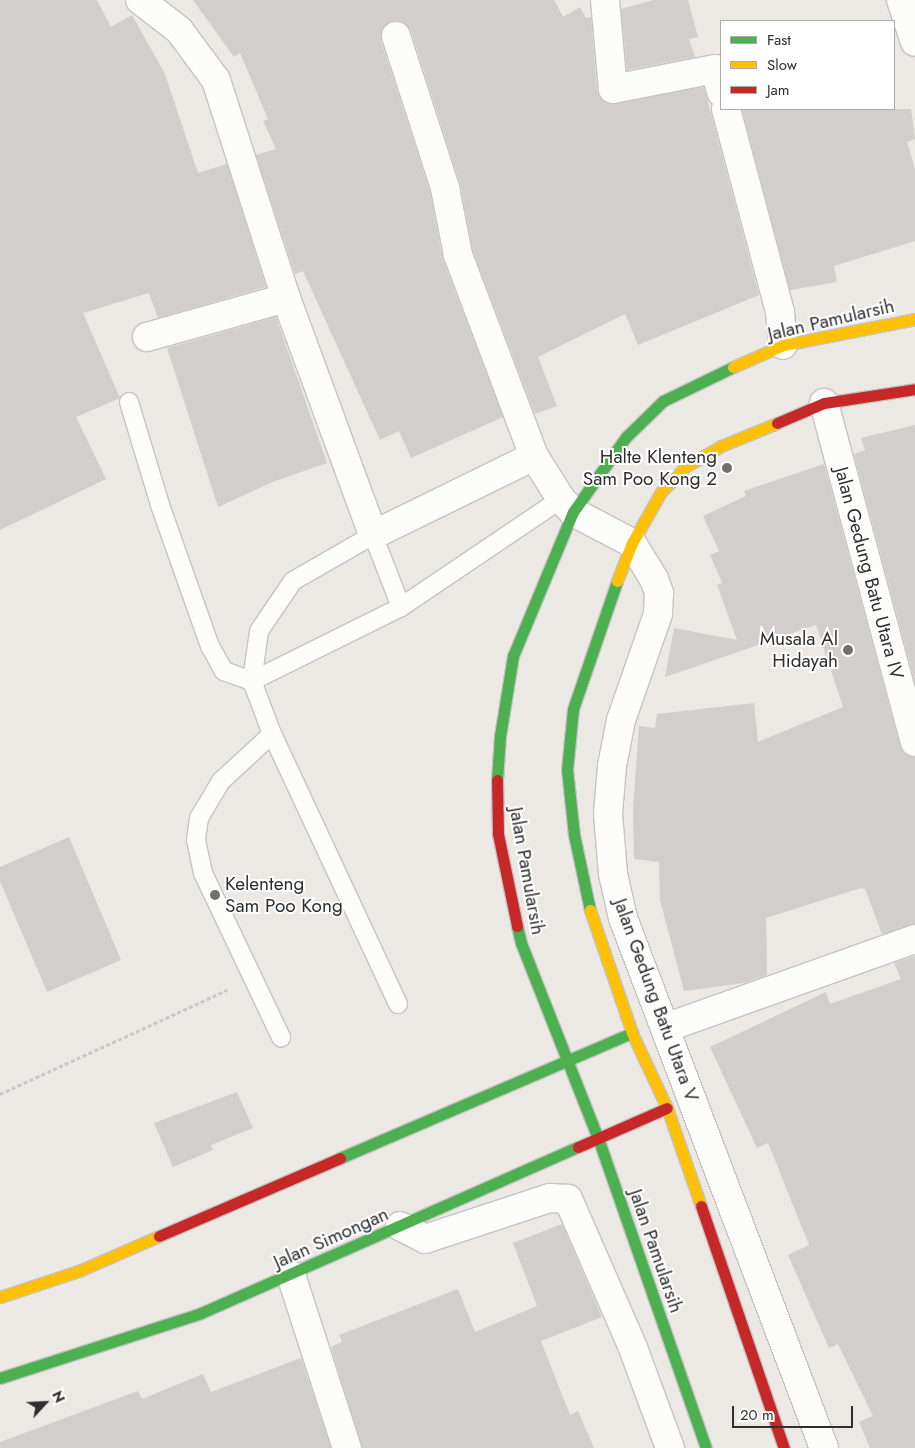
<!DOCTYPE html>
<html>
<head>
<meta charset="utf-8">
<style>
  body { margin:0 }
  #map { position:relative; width:915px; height:1448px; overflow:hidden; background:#ece8e4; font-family:Jost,sans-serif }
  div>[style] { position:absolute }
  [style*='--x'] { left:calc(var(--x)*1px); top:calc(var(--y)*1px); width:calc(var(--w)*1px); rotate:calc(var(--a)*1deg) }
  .building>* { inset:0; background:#d1cecb }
  .path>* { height:3px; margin-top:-1.5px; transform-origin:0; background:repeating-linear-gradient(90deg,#c9c9c8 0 4px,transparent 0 6.5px) }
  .roads { filter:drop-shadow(1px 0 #c5c4c5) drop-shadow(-1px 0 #c5c4c5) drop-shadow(0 1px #c5c4c5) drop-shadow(0 -1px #c5c4c5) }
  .lane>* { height:18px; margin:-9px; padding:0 9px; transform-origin:9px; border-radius:9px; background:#fcfcfb }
  .street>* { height:28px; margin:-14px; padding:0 14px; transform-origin:14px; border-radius:14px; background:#fcfcfb }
  .fast>* { height:11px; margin:-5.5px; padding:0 5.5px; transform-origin:5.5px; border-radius:5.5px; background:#4caf50 }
  .slow>* { height:11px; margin:-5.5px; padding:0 5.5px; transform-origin:5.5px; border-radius:5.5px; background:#ffc107 }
  .jam>* { height:11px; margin:-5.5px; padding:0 5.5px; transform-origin:5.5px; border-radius:5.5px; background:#c62828 }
  .dots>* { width:14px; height:14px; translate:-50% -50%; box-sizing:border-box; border:2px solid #fff; border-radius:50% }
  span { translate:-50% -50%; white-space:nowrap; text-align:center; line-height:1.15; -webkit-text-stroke:4px #fff; paint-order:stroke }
  .street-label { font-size:19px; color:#2e2e2e }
  .poi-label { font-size:19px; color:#2e2e2e }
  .right { translate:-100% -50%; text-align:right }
  .left { translate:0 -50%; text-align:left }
  .legend { position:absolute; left:720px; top:20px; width:175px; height:90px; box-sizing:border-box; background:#fff; border:1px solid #ababab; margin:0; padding:6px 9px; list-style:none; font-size:15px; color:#2e2e2e }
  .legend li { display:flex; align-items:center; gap:10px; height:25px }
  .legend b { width:25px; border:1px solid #ababab }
  .north { position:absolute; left:20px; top:1378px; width:50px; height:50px; -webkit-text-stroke:4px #fff; paint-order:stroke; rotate:65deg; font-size:14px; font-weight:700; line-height:20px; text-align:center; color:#2e2e2e }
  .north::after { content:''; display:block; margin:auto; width:18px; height:22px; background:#2e2e2e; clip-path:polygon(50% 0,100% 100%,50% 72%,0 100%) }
  .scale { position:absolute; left:732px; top:1406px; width:121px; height:22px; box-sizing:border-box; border:2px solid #2e2e2e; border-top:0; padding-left:6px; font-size:15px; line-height:18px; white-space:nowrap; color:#2e2e2e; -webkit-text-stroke:4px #fff; paint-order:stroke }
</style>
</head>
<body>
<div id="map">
  <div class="building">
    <i style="clip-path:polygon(0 0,97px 0,111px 27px,132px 15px,165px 74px,198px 173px,227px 164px,266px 287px,158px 318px,149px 293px,83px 313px,120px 398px,76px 417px,106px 479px,0 530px)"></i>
    <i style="clip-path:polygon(193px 0,554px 0,563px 17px,580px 7px,586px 18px,591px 17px,597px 90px,607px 103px,704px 87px,759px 295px,638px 345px,625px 314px,538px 357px,557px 406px,535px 414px,473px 251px,460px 183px,411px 31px,400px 21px,391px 21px,381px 32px,381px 41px,430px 192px,443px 260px,503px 417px,411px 458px,399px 431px,380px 440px,303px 271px,295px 274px,256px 155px,276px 149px,263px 121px,268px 119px,240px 53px,234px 57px)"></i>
    <i style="clip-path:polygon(653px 0,688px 0,698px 37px,689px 39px,695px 57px,627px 70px,621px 9px)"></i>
    <i style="clip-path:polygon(742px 109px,911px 109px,915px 139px,907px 142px,915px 169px,915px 241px,834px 266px,837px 282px,790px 290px)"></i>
    <i style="clip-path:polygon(276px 317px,327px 463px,275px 481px,218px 507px,167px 348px)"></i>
    <i style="clip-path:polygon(915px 425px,915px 682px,854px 454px,865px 450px,861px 438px)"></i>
    <i style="clip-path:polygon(824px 464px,900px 746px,904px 753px,915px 757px,915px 924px,882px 934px,865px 889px,861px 888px,766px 918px,767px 975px,744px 983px,684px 991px,660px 900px,659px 862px,634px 859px,633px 810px,639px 726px,655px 728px,657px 714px,754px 703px,758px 742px,843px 707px,816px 625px,665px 677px,674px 628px,737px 640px,717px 585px,722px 583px,710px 555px,719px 551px,703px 516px,746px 496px,744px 491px)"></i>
    <i style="clip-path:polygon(69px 837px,121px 960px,47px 992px,0 881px,0 867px)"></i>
    <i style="clip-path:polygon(915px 956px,915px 1448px,870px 1448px,859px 1422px,873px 1416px,838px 1344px,829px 1348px,788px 1255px,809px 1245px,768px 1143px,757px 1148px,710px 1047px,826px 992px,830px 1004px,901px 979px,894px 963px)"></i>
    <i style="clip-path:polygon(237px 1092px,253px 1128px,211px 1145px,213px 1150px,173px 1167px,154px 1123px)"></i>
    <i style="clip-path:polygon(562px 1224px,602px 1317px,541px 1341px,570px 1415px,578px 1411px,594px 1448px,362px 1448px,331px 1347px,342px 1342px,339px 1335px,458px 1289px,475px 1332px,537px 1306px,513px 1243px)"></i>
    <i style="clip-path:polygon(301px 1358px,331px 1448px,0 1448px,0 1442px,138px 1391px,142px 1399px,203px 1374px,211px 1392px)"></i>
  </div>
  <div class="path">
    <i style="--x:0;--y:1094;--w:250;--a:-24.6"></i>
  </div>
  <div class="roads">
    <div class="lane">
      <i style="--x:129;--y:402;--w:108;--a:73.2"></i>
      <i style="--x:160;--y:505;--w:150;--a:70.5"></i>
      <i style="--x:210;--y:646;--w:29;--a:61"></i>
      <i style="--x:224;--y:671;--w:30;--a:20"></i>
      <i style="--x:252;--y:681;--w:166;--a:-26.4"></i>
      <i style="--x:401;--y:607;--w:193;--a:-34"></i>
      <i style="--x:272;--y:734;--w:69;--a:137.3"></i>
      <i style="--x:221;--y:781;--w:43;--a:120.7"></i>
      <i style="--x:199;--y:818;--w:22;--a:98"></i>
      <i style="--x:196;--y:840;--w:34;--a:78"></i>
      <i style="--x:203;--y:873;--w:182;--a:64.6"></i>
      <i style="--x:398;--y:1004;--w:298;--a:-115"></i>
      <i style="--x:272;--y:734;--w:57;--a:-110.7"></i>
      <i style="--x:252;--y:681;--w:50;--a:-82"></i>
      <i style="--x:259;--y:631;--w:60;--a:-55.8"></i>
      <i style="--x:293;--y:581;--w:92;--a:-29.9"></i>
      <i style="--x:373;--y:535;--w:77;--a:68.7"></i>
    </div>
    <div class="street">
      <i style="--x:140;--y:0;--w:49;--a:37.6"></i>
      <i style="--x:179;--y:30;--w:62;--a:53.5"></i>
      <i style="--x:216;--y:80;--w:229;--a:72.2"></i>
      <i style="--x:286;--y:298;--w:252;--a:69.8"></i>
      <i style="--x:373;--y:535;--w:179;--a:-26.1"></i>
      <i style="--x:534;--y:456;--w:51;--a:57.9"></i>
      <i style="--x:561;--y:499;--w:18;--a:47"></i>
      <i style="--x:573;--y:512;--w:67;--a:27.7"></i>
      <i style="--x:632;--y:543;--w:42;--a:58.6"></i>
      <i style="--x:654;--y:579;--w:15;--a:70"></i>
      <i style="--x:659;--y:593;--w:21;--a:93"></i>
      <i style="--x:658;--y:614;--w:112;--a:109.2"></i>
      <i style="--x:621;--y:720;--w:47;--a:101.1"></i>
      <i style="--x:612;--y:766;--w:48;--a:94.8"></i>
      <i style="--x:608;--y:814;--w:60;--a:85.2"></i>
      <i style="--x:613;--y:874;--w:45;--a:77.2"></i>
      <i style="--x:623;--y:918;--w:567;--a:69.23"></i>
      <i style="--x:605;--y:0;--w:89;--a:84.9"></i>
      <i style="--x:613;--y:89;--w:104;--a:-11.1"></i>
      <i style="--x:715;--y:69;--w:24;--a:75"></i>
      <i style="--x:901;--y:0;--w:44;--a:71.6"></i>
      <i style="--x:396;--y:36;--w:160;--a:72.1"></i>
      <i style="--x:445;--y:188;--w:68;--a:79"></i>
      <i style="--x:458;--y:255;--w:215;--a:69.3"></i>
      <i style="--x:726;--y:109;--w:210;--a:75.1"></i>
      <i style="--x:780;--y:312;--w:33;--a:85"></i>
      <i style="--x:147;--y:337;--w:144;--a:-15.7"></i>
      <i style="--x:824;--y:403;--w:351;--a:75"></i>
      <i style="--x:665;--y:1028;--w:265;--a:-19.6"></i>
      <i style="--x:400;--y:1226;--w:28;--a:27"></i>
      <i style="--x:425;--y:1239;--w:132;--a:-18.2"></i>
      <i style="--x:550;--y:1198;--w:18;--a:3"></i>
      <i style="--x:568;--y:1199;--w:163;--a:66.4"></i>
      <i style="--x:633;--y:1348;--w:107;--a:69.7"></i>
      <i style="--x:291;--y:1275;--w:182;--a:72.1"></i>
    </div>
    <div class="fast">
      <i style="--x:497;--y:780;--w:44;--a:-86.1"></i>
      <i style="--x:500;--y:736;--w:81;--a:-80.8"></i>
      <i style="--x:513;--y:656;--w:156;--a:-67.4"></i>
      <i style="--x:573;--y:512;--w:92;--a:-54.8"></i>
      <i style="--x:626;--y:437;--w:52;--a:-44.2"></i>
      <i style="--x:663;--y:401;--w:78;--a:-25.9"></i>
      <i style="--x:590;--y:910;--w:77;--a:-102"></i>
      <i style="--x:574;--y:835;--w:65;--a:-96.1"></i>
      <i style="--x:567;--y:770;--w:61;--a:-84.4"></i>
      <i style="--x:573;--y:709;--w:135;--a:-71"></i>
      <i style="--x:517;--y:926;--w:17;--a:77"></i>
      <i style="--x:521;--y:943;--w:210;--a:68.5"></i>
      <i style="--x:598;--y:1138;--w:328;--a:70.8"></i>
      <i style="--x:340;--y:1158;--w:318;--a:-23.2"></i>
      <i style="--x:0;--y:1378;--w:211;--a:-17.9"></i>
      <i style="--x:201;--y:1313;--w:412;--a:-23.8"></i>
    </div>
    <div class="slow">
      <i style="--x:733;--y:367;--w:55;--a:-23.7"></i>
      <i style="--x:783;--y:345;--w:135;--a:-11.1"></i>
      <i style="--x:617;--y:581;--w:41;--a:-68.5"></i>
      <i style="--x:632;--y:543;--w:59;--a:-60.4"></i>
      <i style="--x:661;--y:492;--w:35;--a:-46"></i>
      <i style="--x:685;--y:467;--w:42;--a:-30.3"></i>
      <i style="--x:721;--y:446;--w:61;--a:-22.3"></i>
      <i style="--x:590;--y:910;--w:130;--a:71.1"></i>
      <i style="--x:632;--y:1033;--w:83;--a:65"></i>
      <i style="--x:667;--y:1108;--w:104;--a:70.9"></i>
      <i style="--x:0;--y:1297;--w:85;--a:-18.4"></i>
      <i style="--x:81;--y:1270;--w:85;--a:-23.6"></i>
    </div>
    <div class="jam">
      <i style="--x:777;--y:423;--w:51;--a:-23.1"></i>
      <i style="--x:824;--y:403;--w:92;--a:-8.7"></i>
      <i style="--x:497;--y:780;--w:54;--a:88.9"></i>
      <i style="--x:498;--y:834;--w:94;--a:78.3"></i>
      <i style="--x:578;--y:1147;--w:97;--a:-23.7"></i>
      <i style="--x:701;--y:1206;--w:256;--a:71.1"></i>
      <i style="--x:159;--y:1236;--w:197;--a:-23.3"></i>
    </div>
  </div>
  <div class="dots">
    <i style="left:727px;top:468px;background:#706f6e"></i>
    <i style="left:848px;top:650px;background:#706f6e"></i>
    <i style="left:215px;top:895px;background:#706f6e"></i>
  </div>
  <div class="street-label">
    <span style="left:831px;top:320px;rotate:-13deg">Jalan Pamularsih</span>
    <span style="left:869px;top:573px;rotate:75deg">Jalan Gedung Batu Utara IV</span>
    <span style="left:527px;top:871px;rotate:80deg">Jalan Pamularsih</span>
    <span style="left:656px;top:1000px;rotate:70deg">Jalan Gedung Batu Utara V</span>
    <span style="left:331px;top:1238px;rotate:-24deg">Jalan Simongan</span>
    <span style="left:656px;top:1251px;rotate:71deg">Jalan Pamularsih</span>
  </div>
  <div class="poi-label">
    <span class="right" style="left:717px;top:468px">Halte Klenteng<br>Sam Poo Kong 2</span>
    <span class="right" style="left:838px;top:650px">Musala Al<br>Hidayah</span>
    <span class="left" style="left:225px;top:895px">Kelenteng<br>Sam Poo Kong</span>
  </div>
  <ul class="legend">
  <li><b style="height:6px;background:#4caf50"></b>Fast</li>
  <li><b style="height:6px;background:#ffc107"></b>Slow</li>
  <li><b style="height:6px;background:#c62828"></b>Jam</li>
  </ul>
  <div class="north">N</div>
  <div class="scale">20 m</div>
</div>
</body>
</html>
